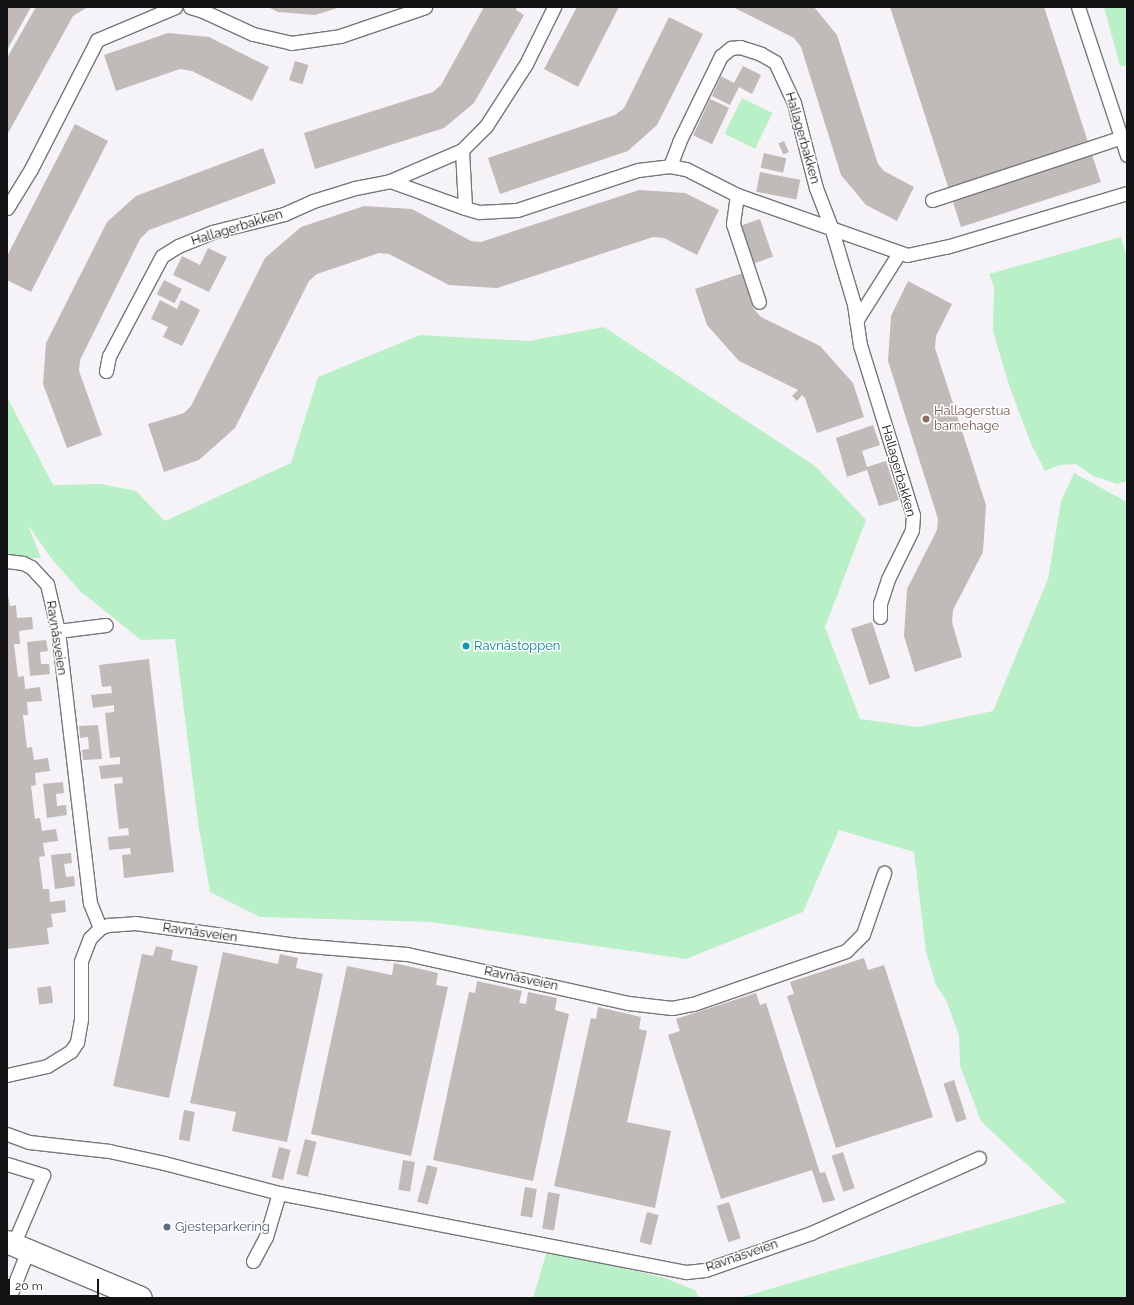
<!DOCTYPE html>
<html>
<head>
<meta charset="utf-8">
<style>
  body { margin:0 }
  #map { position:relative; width:1134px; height:1305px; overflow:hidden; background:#f5f3f8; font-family:Raleway,sans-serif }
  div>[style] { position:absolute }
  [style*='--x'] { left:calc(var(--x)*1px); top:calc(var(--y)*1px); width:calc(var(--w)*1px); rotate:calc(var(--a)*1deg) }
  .green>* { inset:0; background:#baf0c8; transform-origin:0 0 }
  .building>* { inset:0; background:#c0bab9; transform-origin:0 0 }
  .roads { filter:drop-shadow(1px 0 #78767a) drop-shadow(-1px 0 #78767a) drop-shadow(0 1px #78767a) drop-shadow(0 -1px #78767a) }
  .lane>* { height:13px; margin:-6.5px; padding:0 6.5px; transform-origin:6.5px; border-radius:6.5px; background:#fff }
  .street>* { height:22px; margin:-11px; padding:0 11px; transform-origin:11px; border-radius:11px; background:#fff }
  .dots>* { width:11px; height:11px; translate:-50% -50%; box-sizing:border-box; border:2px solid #fff; border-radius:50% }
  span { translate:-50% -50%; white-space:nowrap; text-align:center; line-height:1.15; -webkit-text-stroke:3px #fff; paint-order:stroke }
  .street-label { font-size:13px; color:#121113 }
  .education-label { font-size:13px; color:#785e54 }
  .left { translate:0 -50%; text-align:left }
  .culture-label { font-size:13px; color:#0d838f }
  .service-label { font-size:13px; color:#4e5e75 }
  .frame { position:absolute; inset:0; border:8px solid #121113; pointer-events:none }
  .scale { position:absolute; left:8px; top:1279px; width:91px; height:18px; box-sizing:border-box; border:2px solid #121113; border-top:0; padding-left:5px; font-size:12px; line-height:14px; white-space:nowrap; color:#121113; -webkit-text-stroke:3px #fff; paint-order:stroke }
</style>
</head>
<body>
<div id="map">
  <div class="green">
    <i style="clip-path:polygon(1104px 7px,1127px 7px,1127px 66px,1120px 66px)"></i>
    <i style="left:742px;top:98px;width:34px;height:40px;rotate:26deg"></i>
    <i style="clip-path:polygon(1121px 237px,1127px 257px,1127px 481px,1117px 484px,1093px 476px,1076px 464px,1059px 465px,1045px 471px,1031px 444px,1009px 385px,993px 331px,994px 287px,989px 274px)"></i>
    <i style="clip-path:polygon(604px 327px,815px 466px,866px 520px,825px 627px,860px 719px,918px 727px,993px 711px,1048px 579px,1061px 501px,1074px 473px,1127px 502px,1127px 1298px,739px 1298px,1066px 1202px,981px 1121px,960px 1066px,959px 1035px,946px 1000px,936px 985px,926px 952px,914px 852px,839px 830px,803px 912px,686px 959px,431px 922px,260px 917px,210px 892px,198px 823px,175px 639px,141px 640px,80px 591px,51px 558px,28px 525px,41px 558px,7px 559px,7px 397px,53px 485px,101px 484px,136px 491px,165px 521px,291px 463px,318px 377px,420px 335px,529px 341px)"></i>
    <i style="clip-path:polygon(547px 1251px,662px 1277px,695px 1290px,699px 1298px,533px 1298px)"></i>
  </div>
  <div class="building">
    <i style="clip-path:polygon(7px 7px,31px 7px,7px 50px)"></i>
    <i style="clip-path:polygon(36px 7px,88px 7px,73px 16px,7px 135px,7px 58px)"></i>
    <i style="clip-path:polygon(268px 7px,341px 7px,315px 15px,278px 12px)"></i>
    <i style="clip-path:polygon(484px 7px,517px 7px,516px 10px,524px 15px,474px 103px,444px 128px,315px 169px,304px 133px,433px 92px,441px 85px)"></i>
    <i style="clip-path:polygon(577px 7px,619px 7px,578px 87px,544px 69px)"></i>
    <i style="clip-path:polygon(733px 7px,814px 7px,837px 35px,878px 164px,884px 171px,914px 187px,897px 221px,866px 205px,841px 175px,801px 47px,794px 38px)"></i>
    <i style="clip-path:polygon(890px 7px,1044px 7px,1101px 182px,961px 227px)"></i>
    <i style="clip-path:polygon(669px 17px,703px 34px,657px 125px,628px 151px,500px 194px,488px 158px,615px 115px,624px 108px)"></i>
    <i style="clip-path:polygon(168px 33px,209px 37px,269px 67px,252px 101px,192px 71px,180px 69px,116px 91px,104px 55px)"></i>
    <i style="left:295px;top:61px;width:14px;height:20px;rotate:17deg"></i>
    <i style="clip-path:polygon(743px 66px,761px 75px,752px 94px,739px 87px,730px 105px,712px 96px,721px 76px,734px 83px)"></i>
    <i style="left:710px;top:99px;width:21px;height:40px;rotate:25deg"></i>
    <i style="clip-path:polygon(75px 124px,108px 141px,31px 292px,7px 280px,7px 256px)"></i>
    <i style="left:784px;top:141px;width:12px;height:6px;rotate:66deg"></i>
    <i style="clip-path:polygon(263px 148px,276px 183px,149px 230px,140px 239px,80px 360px,79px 371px,102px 435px,67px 448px,43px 384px,46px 343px,107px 222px,136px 196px)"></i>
    <i style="left:764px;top:153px;width:23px;height:15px;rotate:13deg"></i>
    <i style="left:760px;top:172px;width:41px;height:20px;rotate:11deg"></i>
    <i style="clip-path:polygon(639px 190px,685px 193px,719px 210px,697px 255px,664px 238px,653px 237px,497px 288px,449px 285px,389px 254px,379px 253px,317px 274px,309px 281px,235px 428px,199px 460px,164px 472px,148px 424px,184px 413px,191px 406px,265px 258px,301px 227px,364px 206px,412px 209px,471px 241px,481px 242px)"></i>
    <i style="left:760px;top:219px;width:40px;height:20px;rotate:71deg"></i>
    <i style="clip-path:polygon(208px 248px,227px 257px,209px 292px,173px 275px,182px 256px,200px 265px)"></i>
    <i style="clip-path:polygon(743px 273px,753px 308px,761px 317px,820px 346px,853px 383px,864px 417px,817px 433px,805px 398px,802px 395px,797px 401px,792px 396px,798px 390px,739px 361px,707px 325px,695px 289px)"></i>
    <i style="left:164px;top:280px;width:20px;height:16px;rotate:27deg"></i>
    <i style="clip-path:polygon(908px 281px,952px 304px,936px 336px,935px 348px,986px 505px,983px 552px,953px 610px,952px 622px,962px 657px,915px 672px,904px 636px,907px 589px,937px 530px,938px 519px,888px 361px,891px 316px)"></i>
    <i style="clip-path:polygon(160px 300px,177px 309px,181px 300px,200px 310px,182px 346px,163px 337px,168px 327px,151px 319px)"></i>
    <i style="clip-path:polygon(873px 425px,880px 445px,862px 451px,867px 467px,886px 461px,899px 500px,879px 506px,867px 470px,847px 477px,836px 438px)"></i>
    <i style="clip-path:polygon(7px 590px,10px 606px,16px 605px,17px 618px,32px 617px,33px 629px,19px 631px,20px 644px,14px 644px,18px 677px,24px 676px,25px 689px,40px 687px,42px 701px,27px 702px,28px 715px,23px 715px,27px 748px,32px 747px,34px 760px,48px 758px,50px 771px,35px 773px,36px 785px,31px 786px,35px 819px,40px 818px,42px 831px,56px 829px,58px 841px,43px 843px,45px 856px,39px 857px,43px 889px,49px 889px,50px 902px,65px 900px,66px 912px,51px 914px,53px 927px,47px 928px,49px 944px,7px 949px)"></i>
    <i style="left:872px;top:622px;width:59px;height:22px;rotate:72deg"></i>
    <i style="clip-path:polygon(46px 640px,48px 651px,40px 652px,41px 664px,49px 664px,50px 674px,30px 676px,27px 642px)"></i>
    <i style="clip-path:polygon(149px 659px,174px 872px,124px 878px,122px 855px,131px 854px,130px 848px,109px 850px,108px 837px,129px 835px,128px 828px,119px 829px,114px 784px,123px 783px,122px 777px,101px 779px,99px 766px,120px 764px,120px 757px,110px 758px,105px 713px,114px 712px,114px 705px,93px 708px,91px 695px,112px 693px,111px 686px,102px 687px,99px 665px)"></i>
    <i style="clip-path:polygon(98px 725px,102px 759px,83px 760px,82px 750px,89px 749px,88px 737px,80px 738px,79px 726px)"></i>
    <i style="clip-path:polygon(63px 782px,64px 793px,56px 794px,57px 806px,66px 805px,67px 815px,47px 818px,43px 784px)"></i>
    <i style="clip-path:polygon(71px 853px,72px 863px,64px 864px,66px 877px,74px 876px,75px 886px,55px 889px,51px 855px)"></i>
    <i style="clip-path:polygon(156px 946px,173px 950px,171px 960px,198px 966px,169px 1098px,113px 1086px,142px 954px,153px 956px)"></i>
    <i style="clip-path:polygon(223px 952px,278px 964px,280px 954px,298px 958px,296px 968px,323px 974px,287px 1142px,232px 1131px,236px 1112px,190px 1103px)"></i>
    <i style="clip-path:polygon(864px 958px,868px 970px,884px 965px,933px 1117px,836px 1148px,787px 996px,794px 994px,790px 982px)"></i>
    <i style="clip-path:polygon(394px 963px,438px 973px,436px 985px,448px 987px,411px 1156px,311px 1134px,347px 966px,392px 975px)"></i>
    <i style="clip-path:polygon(477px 981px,522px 991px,519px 1003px,526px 1004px,528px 992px,557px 998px,555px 1010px,569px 1014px,533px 1181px,433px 1160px,469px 992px,475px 993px)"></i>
    <i style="left:51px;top:986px;width:17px;height:14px;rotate:83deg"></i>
    <i style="clip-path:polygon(756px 993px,760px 1005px,766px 1003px,820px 1173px,825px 1172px,835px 1200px,823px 1203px,812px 1170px,721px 1199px,668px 1035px,680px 1031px,676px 1019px)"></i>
    <i style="clip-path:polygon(598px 1007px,641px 1017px,639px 1029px,647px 1031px,627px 1122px,671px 1131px,655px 1208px,554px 1186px,591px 1018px,596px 1019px)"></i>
    <i style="left:954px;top:1080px;width:41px;height:11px;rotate:72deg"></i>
    <i style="left:184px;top:1110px;width:11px;height:30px;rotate:10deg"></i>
    <i style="left:305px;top:1139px;width:12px;height:36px;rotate:14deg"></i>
    <i style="left:279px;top:1147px;width:12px;height:31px;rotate:14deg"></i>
    <i style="left:843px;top:1152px;width:38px;height:12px;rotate:72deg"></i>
    <i style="left:403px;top:1160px;width:12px;height:30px;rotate:9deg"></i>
    <i style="left:427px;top:1165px;width:11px;height:38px;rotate:15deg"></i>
    <i style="left:525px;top:1187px;width:12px;height:29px;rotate:9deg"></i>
    <i style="left:548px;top:1192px;width:12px;height:37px;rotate:9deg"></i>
    <i style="left:729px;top:1202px;width:38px;height:13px;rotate:72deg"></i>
    <i style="left:647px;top:1212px;width:12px;height:31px;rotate:14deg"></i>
  </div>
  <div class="roads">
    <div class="lane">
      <i style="--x:190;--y:7;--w:14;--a:17"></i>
      <i style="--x:203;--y:11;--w:55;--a:24.7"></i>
      <i style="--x:253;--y:34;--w:39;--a:13"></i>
      <i style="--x:291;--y:43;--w:49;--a:-8.1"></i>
      <i style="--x:340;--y:36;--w:90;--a:-18.8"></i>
      <i style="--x:1078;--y:7;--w:156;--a:71.7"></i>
      <i style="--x:462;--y:150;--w:58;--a:87"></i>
      <i style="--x:465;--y:208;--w:15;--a:16"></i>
      <i style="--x:479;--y:212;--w:38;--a:-3"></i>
      <i style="--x:517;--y:210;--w:127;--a:-18.3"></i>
      <i style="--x:638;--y:170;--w:32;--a:-7"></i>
      <i style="--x:670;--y:166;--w:16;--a:11"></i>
      <i style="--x:686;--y:169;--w:57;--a:27"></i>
      <i style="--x:737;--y:195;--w:180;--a:19.4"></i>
      <i style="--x:907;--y:255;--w:40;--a:-12"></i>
      <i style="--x:946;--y:247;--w:189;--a:-16.6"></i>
      <i style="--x:670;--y:166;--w:26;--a:-69"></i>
      <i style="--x:679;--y:142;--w:96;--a:-64"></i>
      <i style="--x:721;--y:56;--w:13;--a:-39"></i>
      <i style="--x:731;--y:48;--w:9;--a:-6"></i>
      <i style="--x:740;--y:47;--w:22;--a:18"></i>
      <i style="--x:761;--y:54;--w:16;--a:30"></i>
      <i style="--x:775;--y:62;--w:45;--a:65.1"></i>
      <i style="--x:794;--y:103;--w:88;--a:75.5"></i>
      <i style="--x:816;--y:188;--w:42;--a:69"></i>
      <i style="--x:831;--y:227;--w:80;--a:73.4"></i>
      <i style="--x:854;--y:304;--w:41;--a:81.7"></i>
      <i style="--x:860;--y:345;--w:178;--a:72.7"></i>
      <i style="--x:913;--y:515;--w:15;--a:94"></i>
      <i style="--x:912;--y:530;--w:55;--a:116.1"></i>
      <i style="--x:888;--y:579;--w:25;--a:108"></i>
      <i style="--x:880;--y:603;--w:14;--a:90"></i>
      <i style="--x:390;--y:181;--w:80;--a:19.8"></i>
      <i style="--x:737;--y:195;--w:29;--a:98"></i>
      <i style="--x:733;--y:224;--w:82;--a:71.6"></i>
      <i style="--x:932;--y:200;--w:200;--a:-18.3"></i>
      <i style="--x:7;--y:208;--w:46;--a:-58.4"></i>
      <i style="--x:31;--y:169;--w:145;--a:-62.9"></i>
      <i style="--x:97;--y:40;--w:85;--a:-22.9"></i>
      <i style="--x:856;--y:321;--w:80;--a:-57.7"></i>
      <i style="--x:106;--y:371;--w:15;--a:-79"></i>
      <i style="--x:109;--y:356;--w:113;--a:-62.1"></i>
      <i style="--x:162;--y:256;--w:19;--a:-32"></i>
      <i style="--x:178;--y:246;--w:37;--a:-22"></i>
      <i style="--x:212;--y:232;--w:74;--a:-14"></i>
      <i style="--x:284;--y:214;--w:32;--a:-24"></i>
      <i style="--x:313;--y:201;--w:44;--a:-17.2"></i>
      <i style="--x:355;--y:188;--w:36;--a:-11"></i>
      <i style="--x:390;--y:181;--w:78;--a:-23.3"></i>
      <i style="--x:462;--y:150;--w:34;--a:-45"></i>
      <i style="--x:486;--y:126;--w:74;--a:-57.2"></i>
      <i style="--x:526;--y:64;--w:64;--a:-63.8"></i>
      <i style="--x:7;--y:561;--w:16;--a:7"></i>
      <i style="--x:23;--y:563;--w:9;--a:27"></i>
      <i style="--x:31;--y:567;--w:23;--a:47"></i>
      <i style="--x:47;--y:584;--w:48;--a:76.8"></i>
      <i style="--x:58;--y:631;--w:274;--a:83.3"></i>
      <i style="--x:90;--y:903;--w:27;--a:68"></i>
      <i style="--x:58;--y:631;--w:48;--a:-7.1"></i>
      <i style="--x:7;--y:1075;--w:41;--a:-12.7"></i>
      <i style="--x:47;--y:1066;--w:28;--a:-32"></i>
      <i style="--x:71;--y:1051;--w:11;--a:-56"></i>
      <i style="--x:77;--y:1042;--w:23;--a:-80"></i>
      <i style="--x:81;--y:1019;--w:58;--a:-90"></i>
      <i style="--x:81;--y:961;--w:25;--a:-69"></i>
      <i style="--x:90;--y:938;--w:14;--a:-45"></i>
      <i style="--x:100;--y:928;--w:9;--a:-21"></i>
      <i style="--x:108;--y:925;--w:27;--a:-4"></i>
      <i style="--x:135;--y:923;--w:163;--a:7.7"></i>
      <i style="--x:297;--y:945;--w:110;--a:4.7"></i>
      <i style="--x:407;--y:954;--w:226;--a:12.5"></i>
      <i style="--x:628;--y:1003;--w:44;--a:6.5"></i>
      <i style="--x:672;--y:1008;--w:21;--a:-11"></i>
      <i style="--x:693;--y:1004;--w:162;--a:-19.1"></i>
      <i style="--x:846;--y:951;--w:24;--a:-45"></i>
      <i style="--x:863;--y:934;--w:65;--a:-71"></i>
      <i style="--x:7;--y:1134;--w:23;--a:20"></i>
      <i style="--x:29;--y:1142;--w:81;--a:6.4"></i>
      <i style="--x:109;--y:1151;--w:56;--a:12.3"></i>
      <i style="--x:164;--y:1163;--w:119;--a:14.6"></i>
      <i style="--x:279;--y:1193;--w:415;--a:11"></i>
      <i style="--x:686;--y:1272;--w:19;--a:-6"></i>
      <i style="--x:705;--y:1270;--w:112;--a:-19.2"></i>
      <i style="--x:811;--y:1233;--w:184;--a:-24.1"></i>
      <i style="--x:7;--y:1164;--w:38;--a:17"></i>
      <i style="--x:43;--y:1175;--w:76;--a:113.2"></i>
      <i style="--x:253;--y:1261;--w:27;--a:-62"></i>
      <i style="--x:266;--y:1237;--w:46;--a:-73.5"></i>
      <i style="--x:9;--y:1298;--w:52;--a:-68.4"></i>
    </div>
    <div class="street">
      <i style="--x:7;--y:1242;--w:145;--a:22.7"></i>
    </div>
  </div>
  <div class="dots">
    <i style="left:926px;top:419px;background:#8d6e63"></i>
    <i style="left:466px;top:646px;background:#0f9aa8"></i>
    <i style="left:167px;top:1227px;background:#5c6f8a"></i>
  </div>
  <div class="street-label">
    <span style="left:802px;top:138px;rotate:74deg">Hallagerbakken</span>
    <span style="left:237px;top:228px;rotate:-17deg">Hallagerbakken</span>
    <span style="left:898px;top:471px;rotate:74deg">Hallagerbakken</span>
    <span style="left:56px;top:638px;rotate:81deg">Ravnåsveien</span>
    <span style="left:200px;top:933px;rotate:8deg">Ravnåsveien</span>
    <span style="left:521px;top:979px;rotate:12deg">Ravnåsveien</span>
    <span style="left:742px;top:1256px;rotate:-19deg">Ravnåsveien</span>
  </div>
  <div class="education-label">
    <span class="left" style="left:934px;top:419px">Hallagerstua<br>barnehage</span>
  </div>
  <div class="culture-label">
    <span class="left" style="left:474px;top:646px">Ravnåstoppen</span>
  </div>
  <div class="service-label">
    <span class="left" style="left:175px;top:1227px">Gjesteparkering</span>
  </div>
  <div class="frame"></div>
  <div class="scale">20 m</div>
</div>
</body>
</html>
